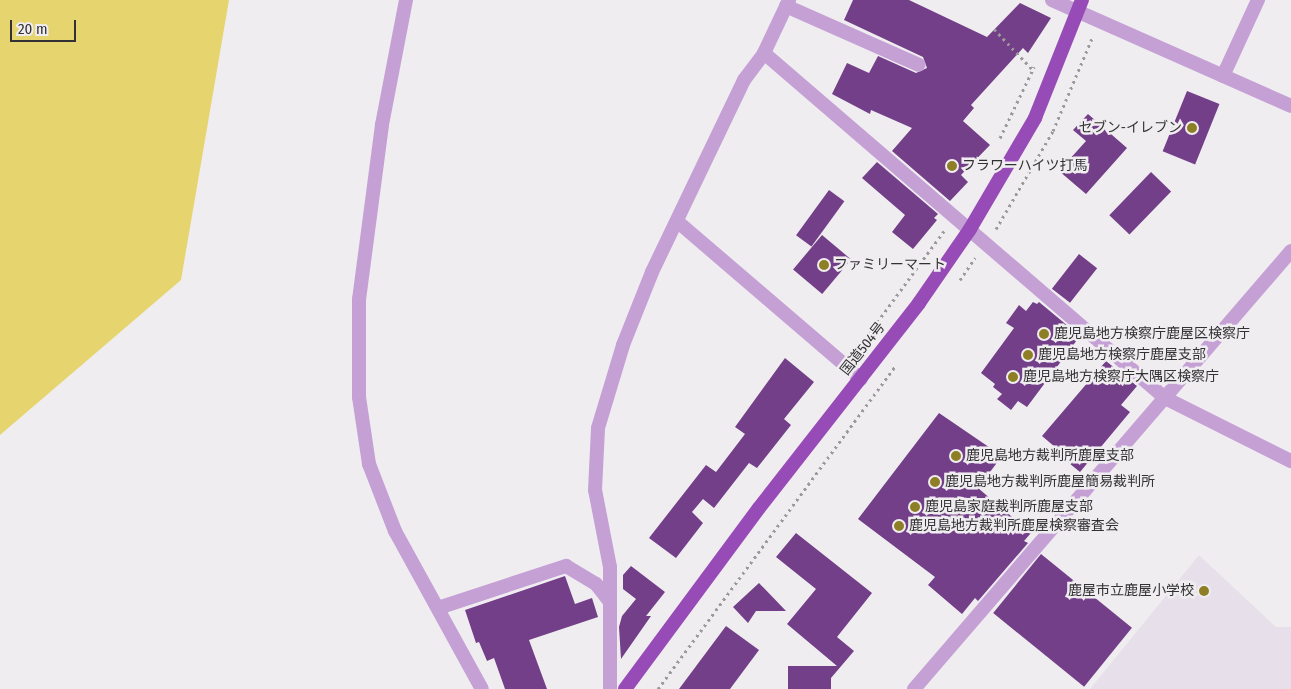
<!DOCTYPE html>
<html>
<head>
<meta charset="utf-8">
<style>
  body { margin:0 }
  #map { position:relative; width:1291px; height:689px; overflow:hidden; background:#f0edf1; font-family:"Fira Sans Condensed","Noto Sans JP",sans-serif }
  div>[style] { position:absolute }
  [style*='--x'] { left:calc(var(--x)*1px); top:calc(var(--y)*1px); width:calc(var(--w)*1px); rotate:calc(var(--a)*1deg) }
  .built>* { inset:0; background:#e7e0ea }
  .green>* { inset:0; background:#e6d46f }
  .building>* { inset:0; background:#733f88; transform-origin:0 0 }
  .path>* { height:3px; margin-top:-1.5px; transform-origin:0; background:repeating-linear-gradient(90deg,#9b999c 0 2.5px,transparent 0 6.5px) }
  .minor>* { height:14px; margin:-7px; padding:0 7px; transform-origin:7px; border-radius:7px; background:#c5a0d5 }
  .trunk>* { height:14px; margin:-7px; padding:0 7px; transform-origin:7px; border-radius:7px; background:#974bb6 }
  .dots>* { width:14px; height:14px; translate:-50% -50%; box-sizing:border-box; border:2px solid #f0edf1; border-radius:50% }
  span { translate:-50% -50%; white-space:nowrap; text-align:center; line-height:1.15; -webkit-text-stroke:5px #f0edf1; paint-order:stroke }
  .poi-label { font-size:14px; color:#323133 }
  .right { translate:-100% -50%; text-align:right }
  .left { translate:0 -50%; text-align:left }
  .street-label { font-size:14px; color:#323133 }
  .scale { position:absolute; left:10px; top:20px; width:66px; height:22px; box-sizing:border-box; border:2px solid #323133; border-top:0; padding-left:6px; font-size:15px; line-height:18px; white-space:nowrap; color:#323133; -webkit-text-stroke:4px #f0edf1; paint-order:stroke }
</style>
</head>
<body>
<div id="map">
  <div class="built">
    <i style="clip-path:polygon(1199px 555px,1276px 627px,1291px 627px,1291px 689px,1090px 689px)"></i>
  </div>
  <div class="green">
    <i style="clip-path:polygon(0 0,229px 0,181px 280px,0 435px)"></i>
  </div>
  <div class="building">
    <i style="clip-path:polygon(853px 0,909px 0,987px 37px,1020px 3px,1051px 18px,1028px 53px,1023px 48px,971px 105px,974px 108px,963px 121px,990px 145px,961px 175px,968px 182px,950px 201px,892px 151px,912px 128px,871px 110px,870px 114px,832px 94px,847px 63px,869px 73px,878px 56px,916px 73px,927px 68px,923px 57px,844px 20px)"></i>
    <i style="left:1187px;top:91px;width:35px;height:65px;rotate:22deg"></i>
    <i style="clip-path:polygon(1088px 114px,1127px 148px,1086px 194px,1059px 171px,1086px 141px,1073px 130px)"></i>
    <i style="clip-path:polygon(877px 162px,938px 214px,934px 218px,937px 220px,913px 249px,892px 232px,905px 215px,862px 178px)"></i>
    <i style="left:1151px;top:172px;width:28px;height:60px;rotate:44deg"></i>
    <i style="left:829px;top:190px;width:19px;height:56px;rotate:36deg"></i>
    <i style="left:822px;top:235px;width:38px;height:45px;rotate:40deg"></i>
    <i style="left:1079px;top:254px;width:23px;height:44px;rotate:38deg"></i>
    <i style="clip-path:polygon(1033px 302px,1037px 304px,1039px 302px,1080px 336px,1027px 407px,1018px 401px,1011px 410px,997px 399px,1002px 394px,993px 387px,995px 384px,981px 373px,1014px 328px,1006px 323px,1019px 305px,1026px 311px)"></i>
    <i style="clip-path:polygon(785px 358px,814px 382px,784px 419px,791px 425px,757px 468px,749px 463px,714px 508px,703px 499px,692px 512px,703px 523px,676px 558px,649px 538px,706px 465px,716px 472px,745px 434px,735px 427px)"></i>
    <i style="clip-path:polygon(1106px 361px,1137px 386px,1121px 405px,1130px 412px,1080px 472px,1053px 450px,1055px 447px,1042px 436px)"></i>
    <i style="clip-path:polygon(939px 413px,1002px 456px,978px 488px,1031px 533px,1024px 541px,1028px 543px,978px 601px,975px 598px,962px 614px,928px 585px,935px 577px,858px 519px)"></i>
    <i style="clip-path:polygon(796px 533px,872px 593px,837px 637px,854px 651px,831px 678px,831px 689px,788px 689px,788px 666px,837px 666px,787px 624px,816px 589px,776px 557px)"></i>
    <i style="left:1041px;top:554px;width:117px;height:76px;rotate:39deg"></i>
    <i style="clip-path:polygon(631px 566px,665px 592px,646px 616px,651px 616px,621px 659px,619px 627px,622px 616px,636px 599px,623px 589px,623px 575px)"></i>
    <i style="clip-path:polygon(565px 576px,575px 604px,592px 598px,598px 617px,529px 640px,547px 689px,505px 689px,494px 658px,487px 661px,479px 642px,476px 643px,465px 610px)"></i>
    <i style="clip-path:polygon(759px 583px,786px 611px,756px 611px,748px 623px,733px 607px)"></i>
    <i style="clip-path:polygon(726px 626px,759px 650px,730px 689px,679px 689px)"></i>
  </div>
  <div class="path">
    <i style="--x:994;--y:29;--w:57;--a:46.4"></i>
    <i style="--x:1000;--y:138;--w:79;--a:-64.4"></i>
    <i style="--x:996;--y:229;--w:113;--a:-59.8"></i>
    <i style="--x:1053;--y:131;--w:103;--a:-67.2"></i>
    <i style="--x:960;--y:280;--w:27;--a:-56"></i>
    <i style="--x:862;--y:343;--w:139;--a:-53.8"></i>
    <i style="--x:658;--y:689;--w:402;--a:-53.7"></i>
  </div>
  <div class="minor">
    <i style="--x:406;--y:0;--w:127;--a:100.9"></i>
    <i style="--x:382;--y:125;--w:176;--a:97.5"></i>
    <i style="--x:359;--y:299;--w:98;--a:90"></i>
    <i style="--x:359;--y:397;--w:68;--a:81.5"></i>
    <i style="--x:369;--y:464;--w:72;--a:68.8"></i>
    <i style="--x:395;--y:531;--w:180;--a:61.2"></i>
    <i style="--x:1052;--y:0;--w:261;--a:23.9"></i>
    <i style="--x:786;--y:6;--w:145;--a:23.9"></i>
    <i style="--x:764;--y:53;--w:529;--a:40.71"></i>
    <i style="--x:1165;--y:398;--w:141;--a:26.6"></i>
    <i style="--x:1223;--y:76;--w:84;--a:-65.3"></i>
    <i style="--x:678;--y:222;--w:241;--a:40.6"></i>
    <i style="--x:438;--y:608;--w:135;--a:-18.2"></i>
    <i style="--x:566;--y:566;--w:35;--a:31"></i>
    <i style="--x:596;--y:584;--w:23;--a:52"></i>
    <i style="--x:610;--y:689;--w:122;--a:-90"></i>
    <i style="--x:610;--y:567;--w:78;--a:-101"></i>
    <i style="--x:595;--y:490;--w:62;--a:-87.2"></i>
    <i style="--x:598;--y:428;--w:87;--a:-73.2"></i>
    <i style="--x:623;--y:345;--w:79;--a:-68.3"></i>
    <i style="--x:652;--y:272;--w:213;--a:-64.4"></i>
    <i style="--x:744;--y:80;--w:34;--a:-53"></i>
    <i style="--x:764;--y:53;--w:59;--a:-64.7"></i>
    <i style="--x:914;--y:689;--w:578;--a:-49.28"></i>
  </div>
  <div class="trunk">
    <i style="--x:625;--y:689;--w:225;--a:-53.5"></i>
    <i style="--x:759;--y:508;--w:260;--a:-52"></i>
    <i style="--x:919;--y:303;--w:90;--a:-55.4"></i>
    <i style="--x:970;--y:229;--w:129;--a:-59.6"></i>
    <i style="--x:1035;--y:118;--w:127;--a:-68.3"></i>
  </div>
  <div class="dots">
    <i style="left:1192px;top:128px;background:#8e7e25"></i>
    <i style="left:952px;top:166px;background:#8e7e25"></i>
    <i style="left:824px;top:265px;background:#8e7e25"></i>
    <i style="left:1044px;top:334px;background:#8e7e25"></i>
    <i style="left:1028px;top:355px;background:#8e7e25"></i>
    <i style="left:1013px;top:377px;background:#8e7e25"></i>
    <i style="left:956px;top:456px;background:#8e7e25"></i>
    <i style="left:935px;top:482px;background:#8e7e25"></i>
    <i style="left:915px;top:507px;background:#8e7e25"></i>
    <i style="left:899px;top:526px;background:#8e7e25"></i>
    <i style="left:1204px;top:591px;background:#8e7e25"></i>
  </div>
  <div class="poi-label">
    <span class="right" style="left:1182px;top:128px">セブン-イレブン</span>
    <span class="left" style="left:962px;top:166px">フラワーハイツ打馬</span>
    <span class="left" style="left:834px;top:265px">ファミリーマート</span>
    <span class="left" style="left:1054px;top:334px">鹿児島地方検察庁鹿屋区検察庁</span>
    <span class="left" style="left:1038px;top:355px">鹿児島地方検察庁鹿屋支部</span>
    <span class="left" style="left:1023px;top:377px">鹿児島地方検察庁大隅区検察庁</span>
    <span class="left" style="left:966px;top:456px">鹿児島地方裁判所鹿屋支部</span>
    <span class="left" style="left:945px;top:482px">鹿児島地方裁判所鹿屋簡易裁判所</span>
    <span class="left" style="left:925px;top:507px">鹿児島家庭裁判所鹿屋支部</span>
    <span class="left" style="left:909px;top:526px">鹿児島地方裁判所鹿屋検察審査会</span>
    <span class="right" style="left:1194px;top:591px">鹿屋市立鹿屋小学校</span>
  </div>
  <div class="street-label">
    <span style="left:863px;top:349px;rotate:-52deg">国道504号</span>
  </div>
  <div class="scale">20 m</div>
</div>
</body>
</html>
